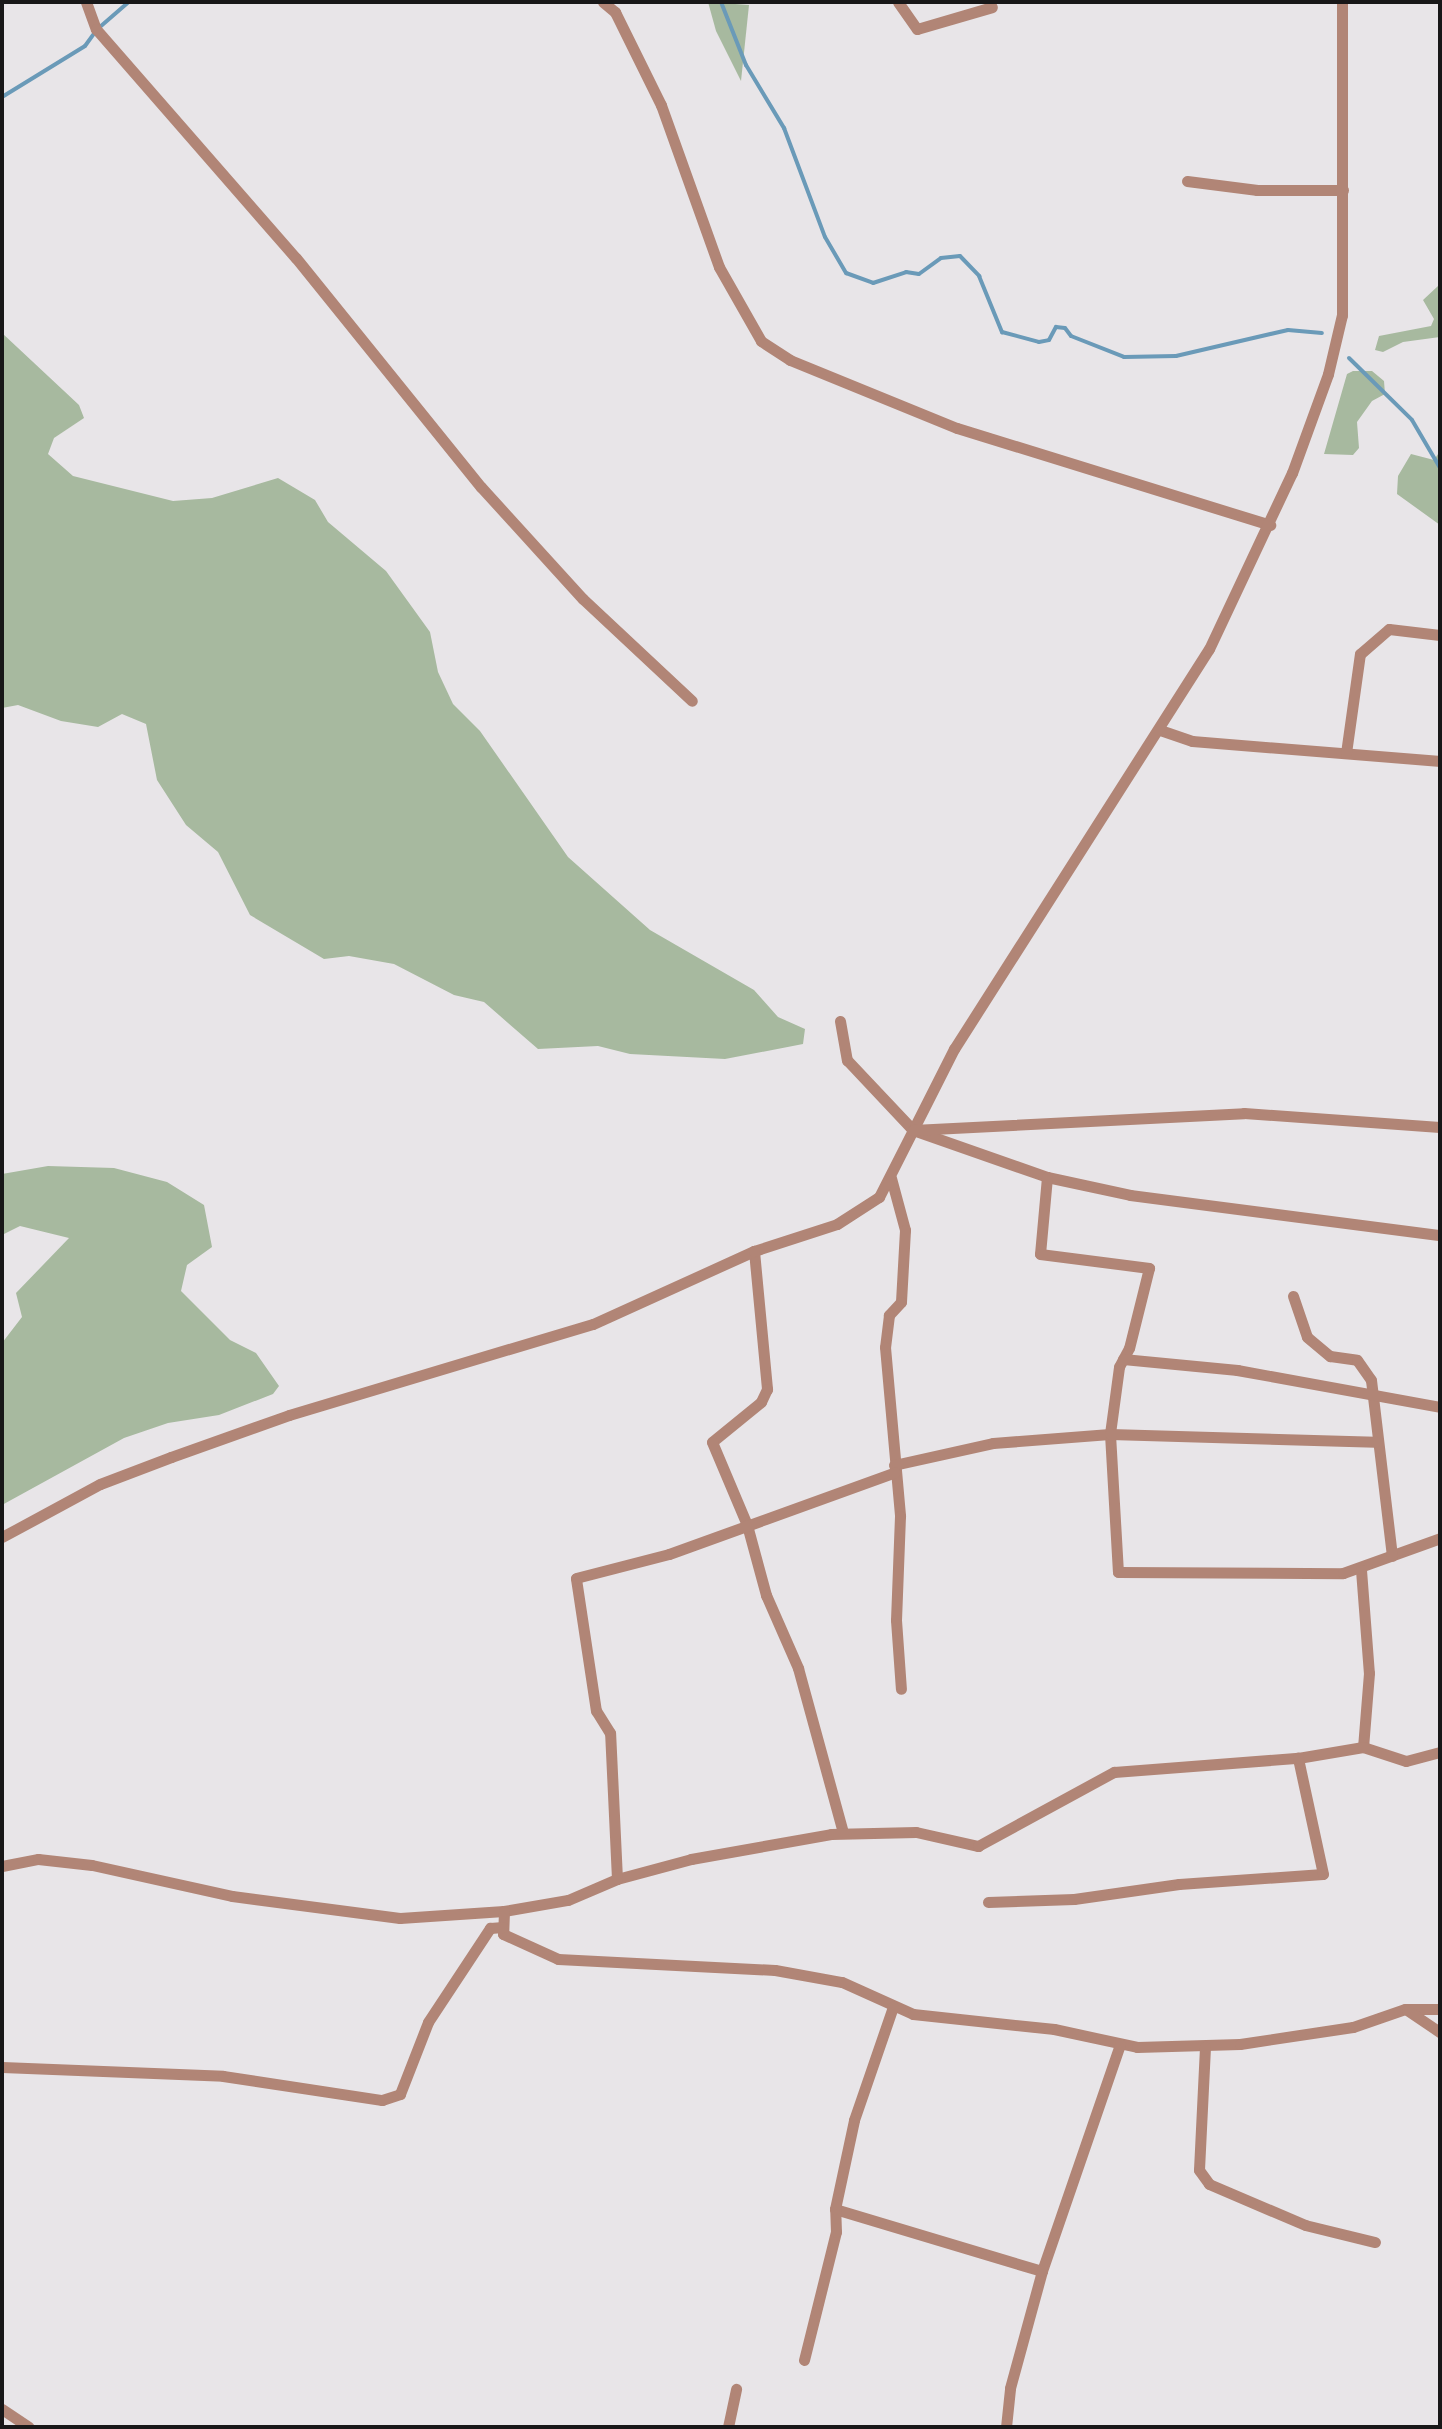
<!DOCTYPE html>
<html>
<head>
<meta charset="utf-8">
<style>
  body { margin:0 }
  #map { position:relative; width:1442px; height:2429px; overflow:hidden; background:#e8e5e8; font-family:Arial,sans-serif }
  div>[style] { position:absolute }
  [style*='--x'] { left:calc(var(--x)*1px); top:calc(var(--y)*1px); width:calc(var(--w)*1px); rotate:calc(var(--a)*1deg) }
  .green>* { inset:0; background:#a7b99f }
  .stream>* { height:4px; margin:-2px; padding:0 2px; transform-origin:2px; border-radius:2px; background:#6a9ab8 }
  .minor>* { height:11px; margin:-5.5px; padding:0 5.5px; transform-origin:5.5px; border-radius:5.5px; background:#b18576 }
  span { translate:-50% -50%; white-space:nowrap; text-align:center; line-height:1.15; -webkit-text-stroke:6px #fff; paint-order:stroke }
  .frame { position:absolute; inset:0; border:4px solid #181718; pointer-events:none }
</style>
</head>
<body>
<div id="map">
  <div class="green">
    <i style="clip-path:polygon(708px 2px,749px 5px,741px 81px,716px 31px)"></i>
    <i style="clip-path:polygon(1438px 286px,1440px 337px,1403px 342px,1383px 352px,1375px 350px,1379px 336px,1431px 326px,1434px 319px,1423px 300px)"></i>
    <i style="clip-path:polygon(2px 333px,79px 405px,84px 418px,54px 438px,48px 454px,73px 476px,173px 501px,212px 498px,278px 478px,315px 500px,328px 522px,386px 571px,430px 632px,438px 672px,453px 704px,480px 731px,568px 857px,650px 930px,754px 990px,778px 1017px,805px 1029px,803px 1044px,725px 1059px,630px 1054px,598px 1046px,538px 1049px,484px 1002px,454px 995px,394px 964px,349px 956px,324px 959px,250px 915px,218px 852px,186px 825px,157px 780px,146px 724px,122px 714px,98px 727px,61px 721px,18px 705px,2px 708px)"></i>
    <i style="clip-path:polygon(1353px 371px,1372px 371px,1384px 381px,1385px 394px,1372px 401px,1357px 422px,1359px 448px,1353px 455px,1324px 454px,1347px 374px)"></i>
    <i style="clip-path:polygon(1440px 451px,1440px 525px,1397px 494px,1398px 476px,1411px 454px,1434px 460px)"></i>
    <i style="clip-path:polygon(48px 1166px,114px 1168px,167px 1182px,204px 1205px,212px 1247px,187px 1265px,181px 1291px,230px 1340px,256px 1353px,279px 1386px,273px 1394px,219px 1415px,168px 1423px,124px 1438px,2px 1505px,2px 1343px,22px 1317px,16px 1293px,69px 1238px,20px 1226px,2px 1235px,2px 1174px)"></i>
  </div>
  <div class="stream">
    <i style="--x:721;--y:2;--w:68;--a:68.4"></i>
    <i style="--x:746;--y:65;--w:74;--a:58.9"></i>
    <i style="--x:784;--y:128;--w:116;--a:69.4"></i>
    <i style="--x:825;--y:237;--w:42;--a:59.7"></i>
    <i style="--x:846;--y:273;--w:29;--a:20"></i>
    <i style="--x:873;--y:283;--w:35;--a:-18"></i>
    <i style="--x:906;--y:272;--w:13;--a:9"></i>
    <i style="--x:919;--y:274;--w:27;--a:-36"></i>
    <i style="--x:941;--y:258;--w:19;--a:-6"></i>
    <i style="--x:960;--y:256;--w:28;--a:46"></i>
    <i style="--x:979;--y:276;--w:61;--a:67.7"></i>
    <i style="--x:1002;--y:332;--w:38;--a:15"></i>
    <i style="--x:1039;--y:342;--w:10;--a:-11"></i>
    <i style="--x:1049;--y:340;--w:15;--a:-62"></i>
    <i style="--x:1056;--y:327;--w:9;--a:6"></i>
    <i style="--x:1065;--y:328;--w:10;--a:53"></i>
    <i style="--x:1071;--y:336;--w:57;--a:21.6"></i>
    <i style="--x:1124;--y:357;--w:52;--a:-1.1"></i>
    <i style="--x:1176;--y:356;--w:115;--a:-13.1"></i>
    <i style="--x:1288;--y:330;--w:34;--a:5"></i>
    <i style="--x:101;--y:26;--w:37;--a:-41"></i>
    <i style="--x:2;--y:97;--w:97;--a:-31.6"></i>
    <i style="--x:85;--y:46;--w:14;--a:-54"></i>
    <i style="--x:1349;--y:358;--w:88;--a:44.5"></i>
    <i style="--x:1412;--y:420;--w:56;--a:59.7"></i>
  </div>
  <div class="minor">
    <i style="--x:86;--y:2;--w:29;--a:70"></i>
    <i style="--x:96;--y:29;--w:304;--a:48.9"></i>
    <i style="--x:296;--y:258;--w:294;--a:51.1"></i>
    <i style="--x:481;--y:487;--w:151;--a:47.7"></i>
    <i style="--x:583;--y:599;--w:149;--a:43.1"></i>
    <i style="--x:603;--y:2;--w:16;--a:40"></i>
    <i style="--x:615;--y:12;--w:104;--a:63.7"></i>
    <i style="--x:661;--y:105;--w:172;--a:70.3"></i>
    <i style="--x:719;--y:267;--w:85;--a:60.4"></i>
    <i style="--x:761;--y:341;--w:35;--a:33"></i>
    <i style="--x:790;--y:360;--w:180;--a:22.2"></i>
    <i style="--x:957;--y:428;--w:328;--a:17.2"></i>
    <i style="--x:898;--y:2;--w:33;--a:55"></i>
    <i style="--x:917;--y:29;--w:78;--a:-16.3"></i>
    <i style="--x:1187;--y:181;--w:71;--a:7.3"></i>
    <i style="--x:1257;--y:190;--w:86;--a:0"></i>
    <i style="--x:1160;--y:730;--w:34;--a:19"></i>
    <i style="--x:1192;--y:741;--w:249;--a:4.6"></i>
    <i style="--x:1346;--y:753;--w:100;--a:-82"></i>
    <i style="--x:1360;--y:654;--w:38;--a:-41"></i>
    <i style="--x:1389;--y:629;--w:51;--a:6.7"></i>
    <i style="--x:840;--y:1021;--w:40;--a:80"></i>
    <i style="--x:847;--y:1060;--w:96;--a:46.7"></i>
    <i style="--x:913;--y:1130;--w:142;--a:19.3"></i>
    <i style="--x:1047;--y:1177;--w:85;--a:12.2"></i>
    <i style="--x:1130;--y:1195;--w:313;--a:7.4"></i>
    <i style="--x:913;--y:1130;--w:91;--a:-63.2"></i>
    <i style="--x:954;--y:1049;--w:474;--a:-57.5"></i>
    <i style="--x:1209;--y:649;--w:195;--a:-64.8"></i>
    <i style="--x:1292;--y:473;--w:105;--a:-70"></i>
    <i style="--x:1328;--y:374;--w:61;--a:-76.7"></i>
    <i style="--x:1342;--y:315;--w:313;--a:-90"></i>
    <i style="--x:1047;--y:1177;--w:77;--a:95.2"></i>
    <i style="--x:1040;--y:1254;--w:110;--a:7.3"></i>
    <i style="--x:1149;--y:1268;--w:82;--a:104"></i>
    <i style="--x:1129;--y:1348;--w:21;--a:118"></i>
    <i style="--x:1119;--y:1367;--w:68;--a:97.7"></i>
    <i style="--x:1110;--y:1434;--w:138;--a:86.7"></i>
    <i style="--x:1118;--y:1572;--w:225;--a:0.3"></i>
    <i style="--x:1343;--y:1573;--w:103;--a:-19.8"></i>
    <i style="--x:891;--y:1178;--w:54;--a:74.9"></i>
    <i style="--x:905;--y:1230;--w:72;--a:93.2"></i>
    <i style="--x:901;--y:1302;--w:18;--a:133"></i>
    <i style="--x:889;--y:1315;--w:32;--a:97"></i>
    <i style="--x:885;--y:1347;--w:170;--a:84.9"></i>
    <i style="--x:900;--y:1516;--w:104;--a:92.2"></i>
    <i style="--x:896;--y:1620;--w:69;--a:85.9"></i>
    <i style="--x:754;--y:1251;--w:139;--a:84.6"></i>
    <i style="--x:767;--y:1389;--w:14;--a:115"></i>
    <i style="--x:761;--y:1402;--w:63;--a:140.8"></i>
    <i style="--x:712;--y:1442;--w:90;--a:67.1"></i>
    <i style="--x:747;--y:1525;--w:73;--a:74.8"></i>
    <i style="--x:766;--y:1595;--w:80;--a:66.3"></i>
    <i style="--x:798;--y:1668;--w:170;--a:74.7"></i>
    <i style="--x:1293;--y:1296;--w:43;--a:71.1"></i>
    <i style="--x:1307;--y:1337;--w:30;--a:40"></i>
    <i style="--x:1330;--y:1356;--w:27;--a:8"></i>
    <i style="--x:1357;--y:1360;--w:24;--a:55"></i>
    <i style="--x:1371;--y:1380;--w:177;--a:83.2"></i>
    <i style="--x:1123;--y:1359;--w:115;--a:5.5"></i>
    <i style="--x:1237;--y:1370;--w:206;--a:10.3"></i>
    <i style="--x:894;--y:1465;--w:101;--a:-12.5"></i>
    <i style="--x:993;--y:1443;--w:117;--a:-4.4"></i>
    <i style="--x:1110;--y:1434;--w:265;--a:1.7"></i>
    <i style="--x:2;--y:1537;--w:111;--a:-28.4"></i>
    <i style="--x:100;--y:1484;--w:76;--a:-20.8"></i>
    <i style="--x:171;--y:1457;--w:125;--a:-19.6"></i>
    <i style="--x:289;--y:1415;--w:317;--a:-16.7"></i>
    <i style="--x:593;--y:1324;--w:177;--a:-24.4"></i>
    <i style="--x:754;--y:1251;--w:87;--a:-18"></i>
    <i style="--x:837;--y:1224;--w:50;--a:-32.7"></i>
    <i style="--x:879;--y:1197;--w:75;--a:-63.1"></i>
    <i style="--x:913;--y:1130;--w:331;--a:-2.9"></i>
    <i style="--x:1244;--y:1113;--w:196;--a:4.1"></i>
    <i style="--x:1361;--y:1570;--w:103;--a:85.6"></i>
    <i style="--x:1369;--y:1673;--w:74;--a:94.6"></i>
    <i style="--x:2;--y:1866;--w:37;--a:-11"></i>
    <i style="--x:38;--y:1859;--w:54;--a:6.3"></i>
    <i style="--x:92;--y:1865;--w:143;--a:12.5"></i>
    <i style="--x:232;--y:1896;--w:169;--a:7.5"></i>
    <i style="--x:400;--y:1918;--w:104;--a:-3.9"></i>
    <i style="--x:504;--y:1911;--w:65;--a:-9.8"></i>
    <i style="--x:568;--y:1900;--w:53;--a:-23.2"></i>
    <i style="--x:617;--y:1879;--w:77;--a:-15.1"></i>
    <i style="--x:691;--y:1859;--w:142;--a:-10.1"></i>
    <i style="--x:831;--y:1834;--w:85;--a:-1.3"></i>
    <i style="--x:916;--y:1832;--w:64;--a:12.7"></i>
    <i style="--x:978;--y:1846;--w:155;--a:-28.6"></i>
    <i style="--x:1114;--y:1772;--w:185;--a:-4.4"></i>
    <i style="--x:1298;--y:1758;--w:66;--a:-9.6"></i>
    <i style="--x:1363;--y:1747;--w:45;--a:18"></i>
    <i style="--x:1406;--y:1761;--w:35;--a:-15"></i>
    <i style="--x:617;--y:1879;--w:146;--a:-92.7"></i>
    <i style="--x:610;--y:1733;--w:26;--a:-122"></i>
    <i style="--x:596;--y:1711;--w:134;--a:-98.6"></i>
    <i style="--x:576;--y:1578;--w:96;--a:-14.5"></i>
    <i style="--x:669;--y:1554;--w:240;--a:-19.9"></i>
    <i style="--x:988;--y:1902;--w:86;--a:-2"></i>
    <i style="--x:1074;--y:1899;--w:106;--a:-8.1"></i>
    <i style="--x:1179;--y:1884;--w:144;--a:-4"></i>
    <i style="--x:1323;--y:1874;--w:119;--a:-102.2"></i>
    <i style="--x:504;--y:1911;--w:23;--a:92"></i>
    <i style="--x:503;--y:1934;--w:60;--a:24.4"></i>
    <i style="--x:558;--y:1959;--w:217;--a:2.9"></i>
    <i style="--x:775;--y:1970;--w:68;--a:10.2"></i>
    <i style="--x:842;--y:1982;--w:78;--a:24.3"></i>
    <i style="--x:913;--y:2014;--w:142;--a:6.1"></i>
    <i style="--x:1054;--y:2029;--w:85;--a:12.2"></i>
    <i style="--x:1137;--y:2047;--w:103;--a:-1.7"></i>
    <i style="--x:1240;--y:2044;--w:114;--a:-8.6"></i>
    <i style="--x:1353;--y:2027;--w:55;--a:-19.1"></i>
    <i style="--x:1405;--y:2009;--w:35;--a:0"></i>
    <i style="--x:1407;--y:2010;--w:40;--a:34"></i>
    <i style="--x:1205;--y:2047;--w:123;--a:92.8"></i>
    <i style="--x:1199;--y:2170;--w:17;--a:54"></i>
    <i style="--x:1209;--y:2184;--w:104;--a:23.1"></i>
    <i style="--x:1305;--y:2225;--w:72;--a:13.7"></i>
    <i style="--x:2;--y:2067;--w:221;--a:2.3"></i>
    <i style="--x:223;--y:2076;--w:161;--a:8.6"></i>
    <i style="--x:382;--y:2100;--w:19;--a:-18"></i>
    <i style="--x:400;--y:2094;--w:77;--a:-68.7"></i>
    <i style="--x:428;--y:2022;--w:113;--a:-56.6"></i>
    <i style="--x:490;--y:1928;--w:13;--a:-4"></i>
    <i style="--x:835;--y:2209;--w:216;--a:16.7"></i>
    <i style="--x:804;--y:2360;--w:132;--a:-76"></i>
    <i style="--x:836;--y:2232;--w:23;--a:-92"></i>
    <i style="--x:835;--y:2209;--w:91;--a:-77.9"></i>
    <i style="--x:854;--y:2120;--w:120;--a:-71"></i>
    <i style="--x:2;--y:2409;--w:32;--a:34"></i>
    <i style="--x:728;--y:2427;--w:39;--a:-78"></i>
    <i style="--x:1006;--y:2427;--w:39;--a:-84"></i>
    <i style="--x:1010;--y:2388;--w:121;--a:-74.7"></i>
    <i style="--x:1042;--y:2271;--w:240;--a:-71"></i>
  </div>
  <div class="frame"></div>
</div>
</body>
</html>
